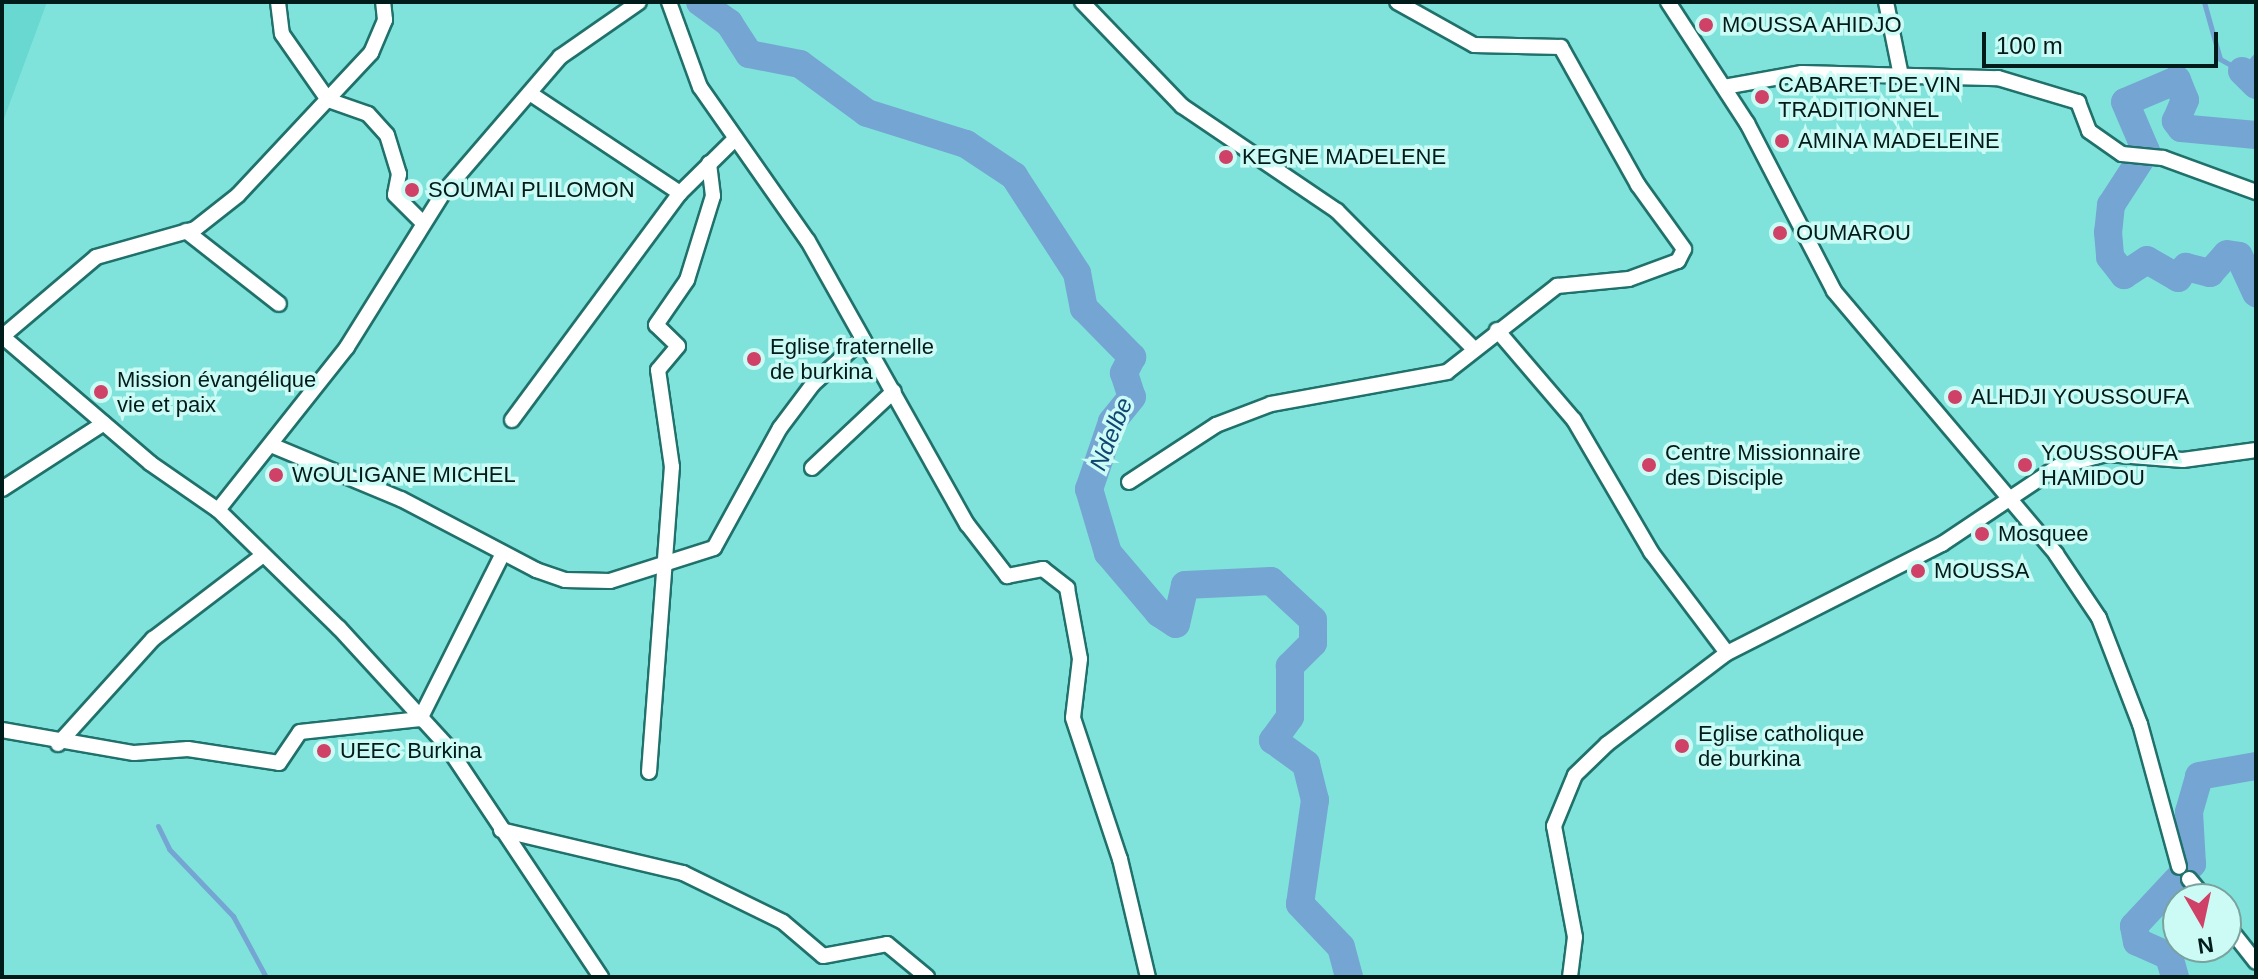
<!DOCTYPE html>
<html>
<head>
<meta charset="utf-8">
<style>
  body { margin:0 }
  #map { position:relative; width:2258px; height:979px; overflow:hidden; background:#7fe3db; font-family:Helvetica,sans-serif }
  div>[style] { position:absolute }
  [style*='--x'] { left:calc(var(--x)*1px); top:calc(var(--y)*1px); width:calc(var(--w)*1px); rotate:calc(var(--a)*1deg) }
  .built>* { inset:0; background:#68d8d0 }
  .stream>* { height:5px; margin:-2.5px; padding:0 2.5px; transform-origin:2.5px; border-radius:2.5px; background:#75a5d3 }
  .river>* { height:28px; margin:-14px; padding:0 14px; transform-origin:14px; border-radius:14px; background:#75a5d3 }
  .roads { filter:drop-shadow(2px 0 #20716b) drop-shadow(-2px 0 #20716b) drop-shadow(0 2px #20716b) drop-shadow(0 -2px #20716b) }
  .minor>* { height:14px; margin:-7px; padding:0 7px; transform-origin:7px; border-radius:7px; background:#fff }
  .dots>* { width:22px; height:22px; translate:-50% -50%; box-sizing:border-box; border:4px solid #ccfbf6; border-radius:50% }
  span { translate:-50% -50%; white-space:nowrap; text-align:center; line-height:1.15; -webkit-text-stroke:7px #ccfbf6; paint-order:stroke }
  .poi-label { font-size:22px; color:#001c1a }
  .left { translate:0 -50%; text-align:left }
  .water-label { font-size:24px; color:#114672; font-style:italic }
  .frame { position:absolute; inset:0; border:4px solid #001c1a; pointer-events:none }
  .north { position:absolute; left:2162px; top:883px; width:80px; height:80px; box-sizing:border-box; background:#ccfbf6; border:2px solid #7aa29e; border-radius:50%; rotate:171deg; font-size:22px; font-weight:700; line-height:32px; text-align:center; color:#001c1a }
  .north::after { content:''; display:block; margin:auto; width:28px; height:36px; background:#d04167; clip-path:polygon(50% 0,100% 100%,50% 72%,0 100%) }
  .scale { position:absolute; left:1982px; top:32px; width:236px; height:36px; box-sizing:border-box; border:4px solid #001c1a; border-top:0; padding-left:10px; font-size:24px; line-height:28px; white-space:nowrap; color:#001c1a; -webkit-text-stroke:6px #ccfbf6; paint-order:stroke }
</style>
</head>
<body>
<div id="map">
  <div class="built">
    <i style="clip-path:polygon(2px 2px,47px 2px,2px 124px)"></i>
  </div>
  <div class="stream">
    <i style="--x:2204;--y:2;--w:59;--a:74.3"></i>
    <i style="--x:2220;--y:59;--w:25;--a:29"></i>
    <i style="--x:2242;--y:71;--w:21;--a:-49"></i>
    <i style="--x:158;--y:826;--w:25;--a:64"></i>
    <i style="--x:169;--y:849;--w:93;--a:46.3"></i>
    <i style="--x:233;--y:916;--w:69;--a:61.6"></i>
  </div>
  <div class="river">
    <i style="--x:700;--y:2;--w:36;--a:36"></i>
    <i style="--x:729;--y:23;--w:37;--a:57"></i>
    <i style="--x:749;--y:54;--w:52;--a:11.1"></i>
    <i style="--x:800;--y:64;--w:83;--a:36.2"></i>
    <i style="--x:867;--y:113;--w:104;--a:17.4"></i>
    <i style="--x:966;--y:144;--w:58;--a:33.7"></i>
    <i style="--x:1014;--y:176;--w:116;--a:57"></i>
    <i style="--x:1077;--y:273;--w:36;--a:79"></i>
    <i style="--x:1084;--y:308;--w:69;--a:45.6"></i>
    <i style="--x:1132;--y:357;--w:18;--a:117"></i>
    <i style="--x:1124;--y:373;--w:25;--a:72"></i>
    <i style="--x:1132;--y:397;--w:32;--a:129"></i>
    <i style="--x:1112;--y:422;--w:71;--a:108.9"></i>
    <i style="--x:1089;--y:489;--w:67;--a:73.5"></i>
    <i style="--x:1108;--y:553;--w:79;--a:49.6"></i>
    <i style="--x:1159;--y:613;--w:20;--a:33"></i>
    <i style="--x:1176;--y:624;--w:40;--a:-77"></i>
    <i style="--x:1185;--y:585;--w:86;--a:-2.7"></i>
    <i style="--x:1271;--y:581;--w:57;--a:42.9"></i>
    <i style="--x:1313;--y:620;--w:23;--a:90"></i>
    <i style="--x:1313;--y:643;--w:33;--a:135"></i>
    <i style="--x:1290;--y:666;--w:51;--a:90"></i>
    <i style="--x:1290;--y:717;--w:29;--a:126"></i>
    <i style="--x:1273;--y:740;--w:41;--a:36"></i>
    <i style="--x:1306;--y:764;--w:37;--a:76"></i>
    <i style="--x:1315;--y:800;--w:105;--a:98.2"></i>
    <i style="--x:1300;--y:904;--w:59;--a:46.4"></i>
    <i style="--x:1341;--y:947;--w:31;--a:75"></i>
    <i style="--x:2242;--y:71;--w:20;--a:45"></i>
    <i style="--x:2256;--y:135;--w:75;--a:-174.7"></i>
    <i style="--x:2181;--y:128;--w:9;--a:-126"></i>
    <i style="--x:2176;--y:121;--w:23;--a:-67"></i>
    <i style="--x:2185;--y:100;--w:22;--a:-112"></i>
    <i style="--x:2177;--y:80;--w:56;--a:157.1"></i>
    <i style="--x:2125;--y:102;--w:53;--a:66.8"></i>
    <i style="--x:2146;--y:151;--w:64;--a:122.9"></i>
    <i style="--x:2111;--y:205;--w:27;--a:96"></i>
    <i style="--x:2108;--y:232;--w:25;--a:85"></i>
    <i style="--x:2110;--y:257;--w:23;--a:52"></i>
    <i style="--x:2124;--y:275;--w:27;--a:-33"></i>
    <i style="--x:2147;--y:260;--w:36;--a:30"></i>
    <i style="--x:2178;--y:278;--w:14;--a:-54"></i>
    <i style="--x:2186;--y:267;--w:25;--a:14"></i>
    <i style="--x:2210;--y:273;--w:25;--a:-48"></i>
    <i style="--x:2227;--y:254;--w:12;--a:9"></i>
    <i style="--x:2239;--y:256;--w:41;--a:65.3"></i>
    <i style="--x:2175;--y:977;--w:22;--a:-106"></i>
    <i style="--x:2169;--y:956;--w:35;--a:-156"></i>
    <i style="--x:2137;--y:942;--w:16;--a:-101"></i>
    <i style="--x:2134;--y:926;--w:85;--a:-46.9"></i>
    <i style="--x:2192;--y:864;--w:52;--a:-93.3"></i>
    <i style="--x:2189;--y:812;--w:37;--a:-74"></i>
    <i style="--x:2199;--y:776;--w:58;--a:-10"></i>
  </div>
  <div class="roads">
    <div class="minor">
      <i style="--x:278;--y:2;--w:32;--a:83"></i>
      <i style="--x:282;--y:34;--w:80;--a:55.1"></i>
      <i style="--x:328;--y:100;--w:42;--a:19.3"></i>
      <i style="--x:368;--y:114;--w:28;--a:48"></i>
      <i style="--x:387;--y:135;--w:41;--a:72.9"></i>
      <i style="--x:399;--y:174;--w:21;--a:101"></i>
      <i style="--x:395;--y:195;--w:38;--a:45"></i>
      <i style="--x:669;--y:2;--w:90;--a:70"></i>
      <i style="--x:700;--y:87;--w:188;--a:55"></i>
      <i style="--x:808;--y:241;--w:325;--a:60.7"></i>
      <i style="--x:967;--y:524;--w:66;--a:52.4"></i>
      <i style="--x:1007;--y:576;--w:37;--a:-11"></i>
      <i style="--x:1043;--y:569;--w:31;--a:38"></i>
      <i style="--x:1067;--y:588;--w:72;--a:79.6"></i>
      <i style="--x:1080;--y:659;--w:59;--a:96.8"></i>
      <i style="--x:1073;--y:718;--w:149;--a:71.6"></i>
      <i style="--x:1120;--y:859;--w:121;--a:76.7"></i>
      <i style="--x:1082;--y:2;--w:144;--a:46.1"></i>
      <i style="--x:1182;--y:106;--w:187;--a:34.1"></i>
      <i style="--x:1337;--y:211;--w:192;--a:45.2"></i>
      <i style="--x:1668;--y:2;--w:145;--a:56.9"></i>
      <i style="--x:1747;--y:123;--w:189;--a:62.6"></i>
      <i style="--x:1834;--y:291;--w:344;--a:49.8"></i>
      <i style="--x:2056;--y:554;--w:77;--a:56.1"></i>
      <i style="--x:2099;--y:618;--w:114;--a:68.9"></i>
      <i style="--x:2140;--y:724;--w:148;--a:74.7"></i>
      <i style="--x:1886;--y:2;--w:70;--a:78.5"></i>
      <i style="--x:1724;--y:87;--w:79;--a:-10.2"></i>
      <i style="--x:1802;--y:73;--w:196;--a:1.5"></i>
      <i style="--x:1998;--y:78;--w:84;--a:16.7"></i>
      <i style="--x:2078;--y:102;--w:31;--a:69"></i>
      <i style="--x:2089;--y:131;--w:40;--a:34.9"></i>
      <i style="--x:2122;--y:154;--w:41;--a:5.6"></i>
      <i style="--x:2163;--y:158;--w:99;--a:20.1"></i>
      <i style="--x:531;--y:94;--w:179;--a:33.6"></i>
      <i style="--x:186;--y:231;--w:118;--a:38.1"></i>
      <i style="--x:1497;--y:330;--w:118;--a:49.5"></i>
      <i style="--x:1574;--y:420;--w:153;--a:59.7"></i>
      <i style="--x:1651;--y:552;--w:126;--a:53"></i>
      <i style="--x:2;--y:336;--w:195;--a:40.6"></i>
      <i style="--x:150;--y:463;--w:83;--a:34.7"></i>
      <i style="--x:218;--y:510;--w:169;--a:44.3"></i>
      <i style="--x:339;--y:628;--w:160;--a:47.5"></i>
      <i style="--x:447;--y:746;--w:278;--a:56.3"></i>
      <i style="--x:3;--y:336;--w:122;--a:-40.3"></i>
      <i style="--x:96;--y:257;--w:103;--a:-15.8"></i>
      <i style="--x:195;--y:229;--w:55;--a:-38.3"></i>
      <i style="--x:238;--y:195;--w:195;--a:-46.9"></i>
      <i style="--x:371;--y:53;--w:36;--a:-67"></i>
      <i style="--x:385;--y:20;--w:18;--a:-96"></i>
      <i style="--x:512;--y:420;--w:282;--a:-53.5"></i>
      <i style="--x:680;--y:193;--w:76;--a:-44.5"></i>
      <i style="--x:271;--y:445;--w:141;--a:22.6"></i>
      <i style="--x:401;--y:499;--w:153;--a:27.7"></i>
      <i style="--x:536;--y:570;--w:31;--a:19"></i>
      <i style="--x:565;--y:580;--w:45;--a:1.3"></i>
      <i style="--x:610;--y:581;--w:109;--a:-17.6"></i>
      <i style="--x:714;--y:548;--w:137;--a:-61.2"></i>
      <i style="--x:780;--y:428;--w:55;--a:-53.1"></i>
      <i style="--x:813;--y:384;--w:67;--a:-42"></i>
      <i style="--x:812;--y:468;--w:112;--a:-43.2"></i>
      <i style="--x:1129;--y:482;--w:104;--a:-33.2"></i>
      <i style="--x:1216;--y:425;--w:59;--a:-20.9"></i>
      <i style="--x:1271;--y:404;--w:179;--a:-10.3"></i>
      <i style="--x:1447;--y:372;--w:140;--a:-38"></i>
      <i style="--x:1557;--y:286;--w:72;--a:-5.6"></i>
      <i style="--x:1629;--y:279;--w:52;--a:-20.2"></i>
      <i style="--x:1678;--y:261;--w:13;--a:-63"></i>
      <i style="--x:1684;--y:249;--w:79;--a:-125.7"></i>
      <i style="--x:1638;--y:185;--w:158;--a:-119.2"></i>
      <i style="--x:1561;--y:47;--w:87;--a:-178.7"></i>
      <i style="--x:1474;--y:45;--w:88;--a:-150.8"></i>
      <i style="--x:2;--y:489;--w:121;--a:-32.9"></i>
      <i style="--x:218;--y:510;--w:208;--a:-51.6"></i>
      <i style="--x:347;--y:347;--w:183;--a:-58"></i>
      <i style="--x:444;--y:192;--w:178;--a:-49.3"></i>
      <i style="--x:560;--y:57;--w:96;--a:-34.8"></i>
      <i style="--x:2;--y:730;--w:134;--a:9.9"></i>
      <i style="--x:134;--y:753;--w:54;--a:-4.2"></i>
      <i style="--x:188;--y:749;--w:92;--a:8.7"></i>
      <i style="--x:279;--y:763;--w:37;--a:-56"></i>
      <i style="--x:300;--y:732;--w:121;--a:-6.2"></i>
      <i style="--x:420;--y:719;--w:183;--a:-63.4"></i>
      <i style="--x:58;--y:744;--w:142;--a:-47.9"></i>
      <i style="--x:153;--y:639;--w:137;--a:-37.3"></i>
      <i style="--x:649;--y:772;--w:306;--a:-85.7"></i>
      <i style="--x:672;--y:467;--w:98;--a:-98.2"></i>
      <i style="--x:658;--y:370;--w:31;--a:-50"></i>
      <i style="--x:678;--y:346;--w:30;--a:-136"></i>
      <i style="--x:656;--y:325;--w:55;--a:-55.4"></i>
      <i style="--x:687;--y:280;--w:88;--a:-72.8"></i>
      <i style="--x:713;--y:196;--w:33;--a:-97"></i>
      <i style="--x:501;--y:830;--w:187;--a:13.3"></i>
      <i style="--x:683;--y:873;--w:111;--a:26.1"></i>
      <i style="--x:783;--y:922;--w:52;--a:40.4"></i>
      <i style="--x:823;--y:956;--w:65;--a:-10.6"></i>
      <i style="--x:887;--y:944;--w:52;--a:39.5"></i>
      <i style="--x:2189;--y:879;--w:26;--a:50"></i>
      <i style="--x:2226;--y:924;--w:48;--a:51.7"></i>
      <i style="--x:1570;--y:977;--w:40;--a:-82.9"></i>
      <i style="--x:1575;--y:937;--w:113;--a:-100.7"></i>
      <i style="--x:1554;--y:826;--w:55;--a:-67.6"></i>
      <i style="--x:1575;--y:775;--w:45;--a:-44.1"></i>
      <i style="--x:1607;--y:744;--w:151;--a:-37.2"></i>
      <i style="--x:1727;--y:653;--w:241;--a:-26.9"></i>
      <i style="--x:1942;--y:544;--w:138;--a:-33.8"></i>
      <i style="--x:2057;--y:467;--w:51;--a:-14.9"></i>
      <i style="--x:2106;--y:454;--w:77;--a:4.5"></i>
      <i style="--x:2183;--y:460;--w:74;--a:-7.8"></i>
    </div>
  </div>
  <div class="dots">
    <i style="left:1706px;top:25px;background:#d04167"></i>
    <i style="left:1762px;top:97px;background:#d04167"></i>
    <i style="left:1782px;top:141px;background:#d04167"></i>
    <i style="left:1226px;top:157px;background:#d04167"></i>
    <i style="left:412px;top:190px;background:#d04167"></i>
    <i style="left:1780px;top:233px;background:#d04167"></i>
    <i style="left:754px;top:359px;background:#d04167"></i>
    <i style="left:101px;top:392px;background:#d04167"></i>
    <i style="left:1955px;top:397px;background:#d04167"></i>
    <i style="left:1649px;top:465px;background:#d04167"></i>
    <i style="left:2025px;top:465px;background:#d04167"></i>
    <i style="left:276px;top:475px;background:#d04167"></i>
    <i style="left:1982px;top:534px;background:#d04167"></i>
    <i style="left:1918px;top:571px;background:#d04167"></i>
    <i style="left:1682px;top:746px;background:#d04167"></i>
    <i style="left:324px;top:751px;background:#d04167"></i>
  </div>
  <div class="poi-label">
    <span class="left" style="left:1722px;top:25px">MOUSSA AHIDJO</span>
    <span class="left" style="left:1778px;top:97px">CABARET DE VIN<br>TRADITIONNEL</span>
    <span class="left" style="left:1798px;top:141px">AMINA MADELEINE</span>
    <span class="left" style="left:1242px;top:157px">KEGNE MADELENE</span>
    <span class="left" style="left:428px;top:190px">SOUMAI PLILOMON</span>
    <span class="left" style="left:1796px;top:233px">OUMAROU</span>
    <span class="left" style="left:770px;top:359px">Eglise fraternelle<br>de burkina</span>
    <span class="left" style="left:117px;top:392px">Mission évangélique<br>vie et paix</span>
    <span class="left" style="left:1971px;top:397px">ALHDJI YOUSSOUFA</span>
    <span class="left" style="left:1665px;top:465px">Centre Missionnaire<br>des Disciple</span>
    <span class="left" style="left:2041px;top:465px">YOUSSOUFA<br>HAMIDOU</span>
    <span class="left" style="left:292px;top:475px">WOULIGANE MICHEL</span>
    <span class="left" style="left:1998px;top:534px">Mosquee</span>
    <span class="left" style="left:1934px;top:571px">MOUSSA</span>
    <span class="left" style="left:1698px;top:746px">Eglise catholique<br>de burkina</span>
    <span class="left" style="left:340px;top:751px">UEEC Burkina</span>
  </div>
  <div class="water-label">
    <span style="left:1111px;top:434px;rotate:-68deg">Ndelbe</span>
  </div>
  <div class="frame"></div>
  <div class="north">N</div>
  <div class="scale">100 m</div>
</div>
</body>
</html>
